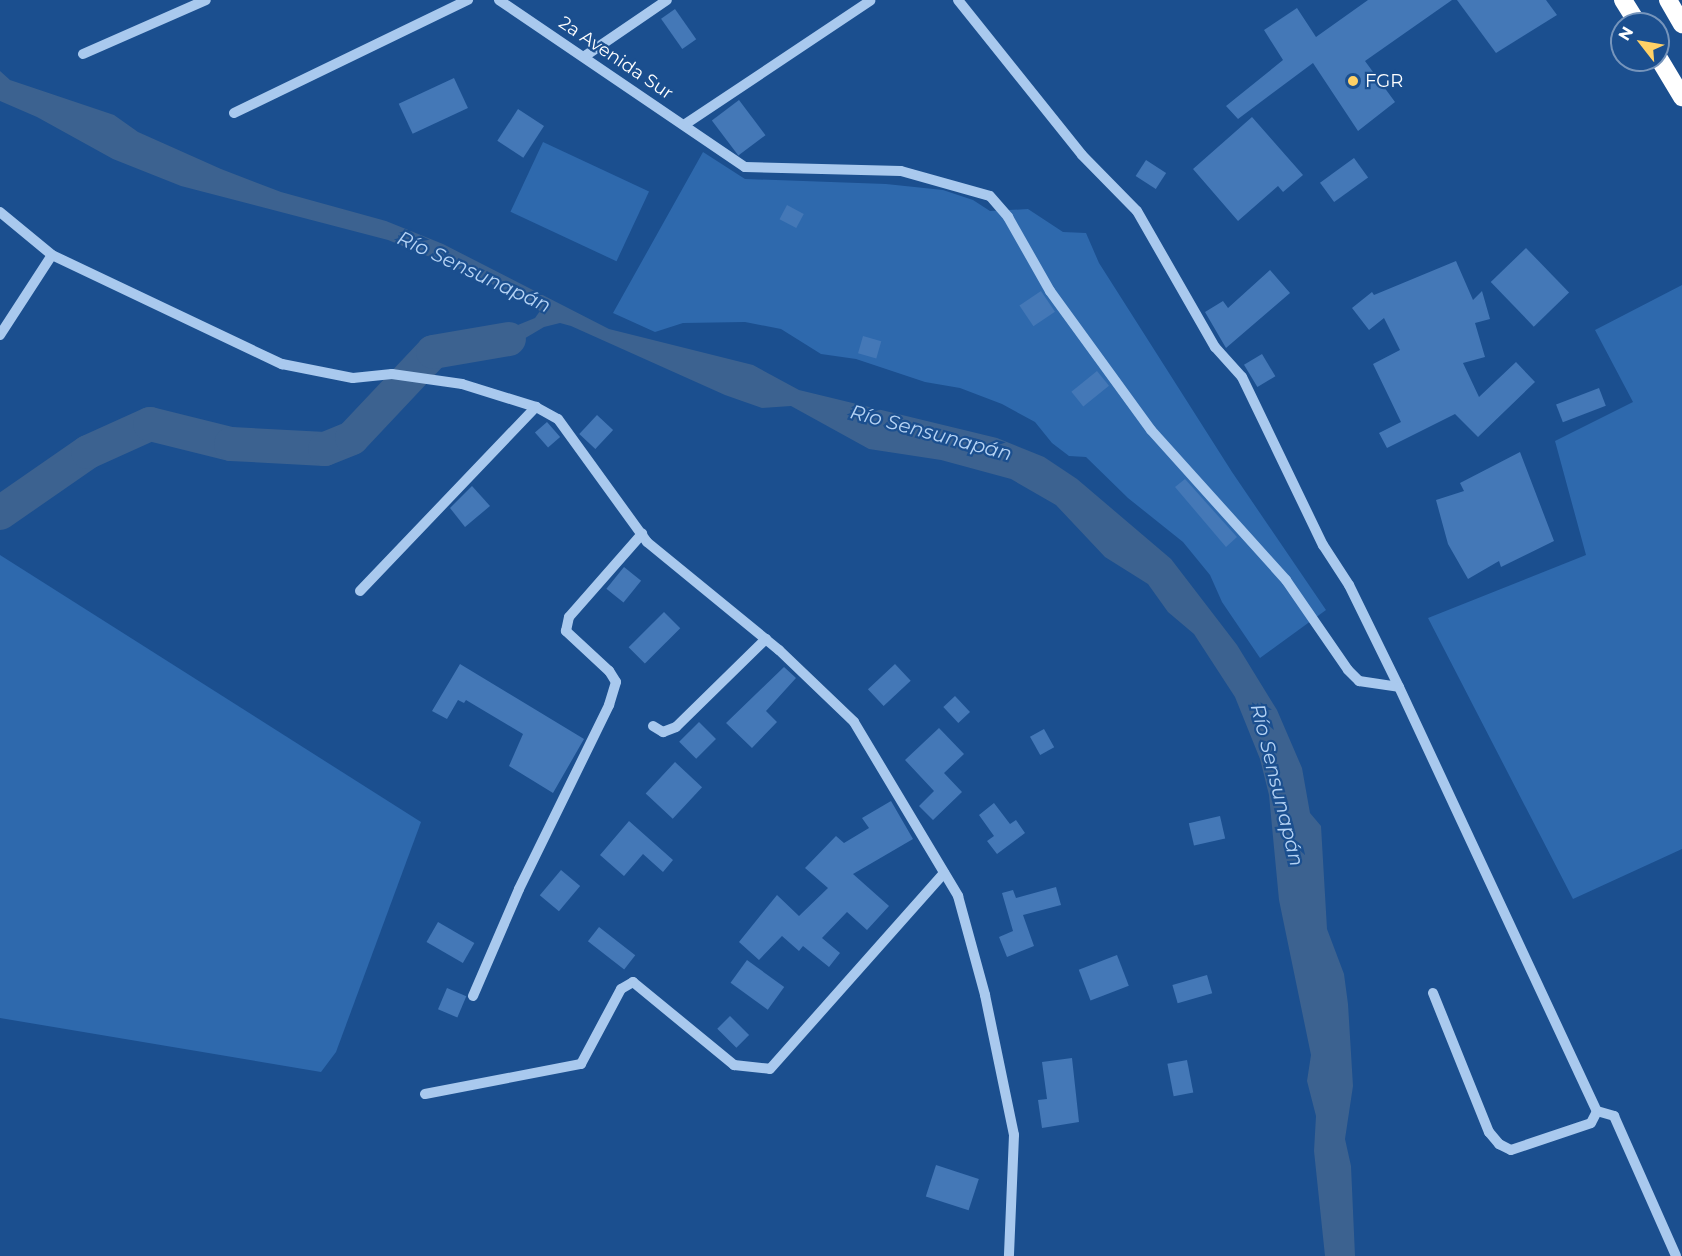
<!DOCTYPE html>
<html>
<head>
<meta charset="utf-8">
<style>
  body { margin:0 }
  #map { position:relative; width:1682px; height:1256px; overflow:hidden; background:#1b4f8f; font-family:Montserrat,sans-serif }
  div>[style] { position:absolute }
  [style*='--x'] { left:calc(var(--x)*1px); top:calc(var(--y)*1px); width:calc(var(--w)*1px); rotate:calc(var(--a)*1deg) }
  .green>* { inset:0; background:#2e69ad; transform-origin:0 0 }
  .water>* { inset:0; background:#3c6290 }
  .river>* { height:34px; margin:-17px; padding:0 17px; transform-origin:17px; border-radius:17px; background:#3c6290 }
  .building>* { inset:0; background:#4478b7; transform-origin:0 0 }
  .minor>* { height:10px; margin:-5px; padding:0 5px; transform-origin:5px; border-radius:5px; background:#a9c9ee }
  .highway>* { height:18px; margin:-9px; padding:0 9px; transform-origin:9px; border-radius:9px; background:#fff }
  .dots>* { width:16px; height:16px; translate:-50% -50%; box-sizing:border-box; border:3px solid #1b4f8f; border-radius:50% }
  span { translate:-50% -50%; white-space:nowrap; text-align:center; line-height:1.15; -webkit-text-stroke:4.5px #1b4f8f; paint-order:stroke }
  .street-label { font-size:18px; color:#fff }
  .poi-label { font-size:18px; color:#fff }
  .left { translate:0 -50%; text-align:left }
  .water-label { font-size:20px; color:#b5d3f5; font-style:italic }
  .north { position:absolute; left:1610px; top:12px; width:60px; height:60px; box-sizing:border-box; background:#1b4f8f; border:2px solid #7695bc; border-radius:50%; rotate:301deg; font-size:16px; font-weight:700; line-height:24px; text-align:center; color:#fff }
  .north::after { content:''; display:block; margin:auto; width:21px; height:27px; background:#ffd166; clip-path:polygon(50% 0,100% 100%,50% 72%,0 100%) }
</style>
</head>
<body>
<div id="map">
  <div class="green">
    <i style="left:543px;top:142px;width:117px;height:77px;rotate:25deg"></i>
    <i style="clip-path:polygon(703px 152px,745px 179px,886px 184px,943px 190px,973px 200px,990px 211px,1028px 209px,1063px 232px,1086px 233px,1099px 263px,1232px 472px,1326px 610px,1260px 658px,1222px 602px,1210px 575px,1183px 542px,1128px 498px,1086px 457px,1069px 456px,1052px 443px,1035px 422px,1002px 404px,960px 388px,925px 382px,856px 359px,821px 354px,781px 329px,745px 322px,683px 323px,655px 332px,613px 313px)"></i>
    <i style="clip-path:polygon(1682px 285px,1682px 849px,1573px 899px,1428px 618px,1586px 555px,1555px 441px,1633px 402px,1595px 330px)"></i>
    <i style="clip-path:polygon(0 555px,421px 822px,336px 1052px,321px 1072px,0 1018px)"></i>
  </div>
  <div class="water">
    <i style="clip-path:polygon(0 71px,10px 80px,114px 115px,138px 132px,221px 169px,281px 192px,386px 221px,443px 244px,609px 329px,753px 365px,799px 390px,997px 438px,1044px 457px,1077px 479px,1171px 559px,1237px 645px,1277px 710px,1302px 768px,1310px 813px,1321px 826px,1327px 929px,1344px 974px,1348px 1004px,1353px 1086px,1345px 1139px,1351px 1166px,1355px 1256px,1325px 1256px,1314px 1151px,1316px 1116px,1307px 1081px,1311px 1055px,1279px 900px,1269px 795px,1260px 759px,1235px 697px,1194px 634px,1168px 612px,1148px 584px,1105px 557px,1056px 505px,1011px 479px,941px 460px,869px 449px,791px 406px,762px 408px,725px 395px,571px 326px,560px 323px,544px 327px,498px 354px,463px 347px,535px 318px,540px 311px,479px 277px,388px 240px,181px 186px,113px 159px,37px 117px,0 101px)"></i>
  </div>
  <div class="river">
    <i style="--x:0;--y:513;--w:107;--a:-34.7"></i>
    <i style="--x:88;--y:452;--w:68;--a:-24.3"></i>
    <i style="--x:150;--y:424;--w:83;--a:13.9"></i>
    <i style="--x:231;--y:444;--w:94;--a:3"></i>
    <i style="--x:325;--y:449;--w:29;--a:-22"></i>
    <i style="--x:352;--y:438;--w:118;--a:-46.7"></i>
    <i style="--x:433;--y:352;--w:77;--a:-9.7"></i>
  </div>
  <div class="building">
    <i style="clip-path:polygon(1368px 0,1452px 0,1365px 61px,1395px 102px,1358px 131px,1313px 63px,1238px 119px,1226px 106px,1283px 60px,1264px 30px,1297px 8px,1316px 37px)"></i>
    <i style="clip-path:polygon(1457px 0,1546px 0,1557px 15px,1496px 53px)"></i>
    <i style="left:675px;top:9px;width:37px;height:17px;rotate:55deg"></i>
    <i style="left:454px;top:78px;width:33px;height:61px;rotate:65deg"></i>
    <i style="left:739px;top:100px;width:44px;height:34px;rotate:53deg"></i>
    <i style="left:518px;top:109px;width:31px;height:38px;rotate:33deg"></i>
    <i style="clip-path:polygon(1252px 117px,1303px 175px,1283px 192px,1278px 186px,1238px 221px,1193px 169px)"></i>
    <i style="left:1354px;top:158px;width:24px;height:42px;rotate:54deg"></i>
    <i style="left:1146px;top:160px;width:24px;height:19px;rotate:33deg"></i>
    <i style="left:787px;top:205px;width:19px;height:16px;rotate:28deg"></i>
    <i style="left:1526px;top:248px;width:62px;height:49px;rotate:46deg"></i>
    <i style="clip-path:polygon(1456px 261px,1473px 300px,1482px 291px,1490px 319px,1475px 323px,1485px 357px,1463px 363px,1479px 397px,1516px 362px,1535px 382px,1478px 437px,1455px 414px,1387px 448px,1379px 433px,1401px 422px,1373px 364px,1400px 350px,1384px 318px,1369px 330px,1352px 308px,1372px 292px,1374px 295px)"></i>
    <i style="clip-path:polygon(1270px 270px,1290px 293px,1226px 348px,1205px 312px,1223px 301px,1228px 308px)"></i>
    <i style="left:1041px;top:291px;width:25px;height:26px;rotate:56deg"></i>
    <i style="left:863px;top:336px;width:19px;height:18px;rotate:16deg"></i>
    <i style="left:1262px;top:354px;width:26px;height:21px;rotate:59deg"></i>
    <i style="left:1097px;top:371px;width:19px;height:33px;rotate:51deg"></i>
    <i style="left:1599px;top:388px;width:19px;height:46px;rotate:69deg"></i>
    <i style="left:597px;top:415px;width:22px;height:26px;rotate:43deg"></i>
    <i style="left:547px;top:422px;width:20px;height:16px;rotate:49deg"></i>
    <i style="clip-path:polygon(1520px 452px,1554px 541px,1501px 567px,1499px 561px,1468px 579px,1448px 544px,1436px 500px,1464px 491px,1460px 483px)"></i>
    <i style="clip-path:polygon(1185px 479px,1237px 537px,1226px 547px,1175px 487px)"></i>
    <i style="clip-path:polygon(472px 486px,490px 506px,465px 527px,450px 508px)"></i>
    <i style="left:624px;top:567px;width:22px;height:28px;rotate:39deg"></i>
    <i style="left:664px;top:612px;width:23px;height:50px;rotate:45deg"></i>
    <i style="clip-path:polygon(460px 664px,584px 739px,553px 793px,509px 766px,523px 734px,466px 700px,464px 703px,458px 700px,447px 719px,432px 711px)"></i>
    <i style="left:895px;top:664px;width:23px;height:37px;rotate:47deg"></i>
    <i style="clip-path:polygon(784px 667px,796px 678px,766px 711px,777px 722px,752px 748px,726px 723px)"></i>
    <i style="left:955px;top:696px;width:22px;height:16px;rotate:47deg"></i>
    <i style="left:699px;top:722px;width:24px;height:28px;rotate:45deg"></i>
    <i style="clip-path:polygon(939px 728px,964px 754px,944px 773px,962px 792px,933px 820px,919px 806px,934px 791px,905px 760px)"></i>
    <i style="left:1044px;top:729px;width:21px;height:16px;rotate:61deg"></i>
    <i style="left:675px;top:762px;width:37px;height:43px;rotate:43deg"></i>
    <i style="clip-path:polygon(891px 801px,913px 839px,853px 874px,889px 906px,867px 930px,847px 912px,822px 938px,840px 953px,829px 967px,803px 946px,799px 951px,782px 936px,759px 960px,739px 942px,777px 895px,799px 916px,828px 888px,805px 868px,836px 836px,844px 843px,869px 828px,862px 818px)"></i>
    <i style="clip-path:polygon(994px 803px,1010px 824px,1016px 820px,1025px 833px,997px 854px,987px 841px,994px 836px,979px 815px)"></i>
    <i style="left:1220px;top:816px;width:23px;height:32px;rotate:77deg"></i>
    <i style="clip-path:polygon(629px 821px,673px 860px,663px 872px,643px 854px,624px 876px,600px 855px)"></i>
    <i style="left:561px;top:870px;width:25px;height:33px;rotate:40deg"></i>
    <i style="clip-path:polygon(1056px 887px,1061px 905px,1023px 915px,1034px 946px,1007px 957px,999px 937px,1013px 931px,1002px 893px,1013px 890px,1016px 898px)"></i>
    <i style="left:438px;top:922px;width:42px;height:23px;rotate:30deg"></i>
    <i style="left:599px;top:927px;width:46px;height:18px;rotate:38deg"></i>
    <i style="left:1117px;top:955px;width:33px;height:41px;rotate:69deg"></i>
    <i style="left:747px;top:960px;width:46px;height:28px;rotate:36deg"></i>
    <i style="left:1207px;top:975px;width:19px;height:36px;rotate:74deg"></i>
    <i style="left:447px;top:988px;width:21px;height:23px;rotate:23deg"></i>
    <i style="left:730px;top:1016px;width:27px;height:18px;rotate:45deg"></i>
    <i style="clip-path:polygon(1072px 1058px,1079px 1122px,1042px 1128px,1038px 1100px,1047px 1099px,1042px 1062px)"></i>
    <i style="left:1187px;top:1060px;width:33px;height:20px;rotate:79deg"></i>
    <i style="left:936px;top:1165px;width:45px;height:33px;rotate:18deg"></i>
  </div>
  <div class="minor">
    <i style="--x:499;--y:0;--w:297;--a:34.2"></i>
    <i style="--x:745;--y:167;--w:156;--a:1.5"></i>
    <i style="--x:901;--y:171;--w:92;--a:15.7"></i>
    <i style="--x:990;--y:196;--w:28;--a:49"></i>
    <i style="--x:1008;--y:217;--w:85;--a:60.4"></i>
    <i style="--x:1050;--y:291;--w:172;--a:54"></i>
    <i style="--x:1151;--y:430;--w:202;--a:48"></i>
    <i style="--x:1286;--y:580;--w:109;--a:55.4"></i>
    <i style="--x:1348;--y:670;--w:16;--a:45"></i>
    <i style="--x:1359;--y:681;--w:40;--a:8.5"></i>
    <i style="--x:958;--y:0;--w:198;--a:51.3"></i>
    <i style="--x:1082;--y:155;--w:78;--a:45.5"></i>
    <i style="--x:1137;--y:211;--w:157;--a:60.2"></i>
    <i style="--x:1215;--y:347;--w:40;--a:48"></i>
    <i style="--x:1242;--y:377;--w:187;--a:64.3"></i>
    <i style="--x:1323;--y:545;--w:48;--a:57"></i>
    <i style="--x:1349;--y:585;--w:114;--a:63.9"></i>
    <i style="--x:1399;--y:687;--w:468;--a:65"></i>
    <i style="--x:1597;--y:1111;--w:18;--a:16"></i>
    <i style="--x:1614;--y:1116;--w:153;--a:66.1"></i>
    <i style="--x:83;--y:54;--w:134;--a:-23.7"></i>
    <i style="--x:585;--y:56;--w:99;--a:-34.3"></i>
    <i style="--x:234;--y:113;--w:260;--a:-25.8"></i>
    <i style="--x:684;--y:125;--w:224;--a:-33.7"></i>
    <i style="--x:0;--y:212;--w:67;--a:39.6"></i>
    <i style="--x:52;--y:255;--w:255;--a:25.4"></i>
    <i style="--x:282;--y:364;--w:72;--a:11.2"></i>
    <i style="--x:353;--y:378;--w:39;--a:-6"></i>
    <i style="--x:392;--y:374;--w:71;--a:8.1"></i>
    <i style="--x:462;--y:384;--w:77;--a:17.3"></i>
    <i style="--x:536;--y:407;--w:25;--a:29"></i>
    <i style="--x:558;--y:419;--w:152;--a:54.1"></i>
    <i style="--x:647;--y:542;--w:171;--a:39.3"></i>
    <i style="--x:779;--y:650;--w:104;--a:43.8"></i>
    <i style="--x:854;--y:722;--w:203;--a:59.1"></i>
    <i style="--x:958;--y:896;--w:103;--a:74.7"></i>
    <i style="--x:985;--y:995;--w:143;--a:78.3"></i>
    <i style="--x:1014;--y:1135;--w:121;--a:92.4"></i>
    <i style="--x:0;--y:335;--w:95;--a:-57"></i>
    <i style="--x:360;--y:591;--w:255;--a:-46.3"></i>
    <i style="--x:653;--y:726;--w:12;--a:31"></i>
    <i style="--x:663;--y:732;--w:14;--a:-21"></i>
    <i style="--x:676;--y:727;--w:126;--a:-44.4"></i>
    <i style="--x:1433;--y:993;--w:150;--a:68.1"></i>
    <i style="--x:1489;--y:1132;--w:16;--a:50"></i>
    <i style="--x:1499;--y:1144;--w:13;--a:27"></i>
    <i style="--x:1511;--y:1150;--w:84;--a:-18.6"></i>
    <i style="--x:1591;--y:1123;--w:13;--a:-63"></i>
    <i style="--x:473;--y:996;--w:116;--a:-66.7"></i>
    <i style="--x:519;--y:889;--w:205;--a:-63.9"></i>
    <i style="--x:609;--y:705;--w:24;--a:-73"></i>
    <i style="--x:616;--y:682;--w:13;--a:-122"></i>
    <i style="--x:609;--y:671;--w:59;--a:-137.1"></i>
    <i style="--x:566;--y:631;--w:14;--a:-78"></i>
    <i style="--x:569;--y:617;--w:111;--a:-48.7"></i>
    <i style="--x:425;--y:1094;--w:159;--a:-10.9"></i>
    <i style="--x:581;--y:1064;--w:85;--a:-61.9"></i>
    <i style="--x:621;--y:989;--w:14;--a:-30"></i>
    <i style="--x:633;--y:982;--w:131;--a:39.4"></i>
    <i style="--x:734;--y:1065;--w:36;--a:6"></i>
    <i style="--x:770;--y:1069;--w:262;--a:-48.4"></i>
  </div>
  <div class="highway">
    <i style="--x:1623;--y:0;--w:28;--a:58"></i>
    <i style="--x:1668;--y:0;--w:28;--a:60"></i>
    <i style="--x:1658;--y:57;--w:47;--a:59"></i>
  </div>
  <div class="dots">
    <i style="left:1353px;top:81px;background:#ffd166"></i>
  </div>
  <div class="street-label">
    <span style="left:616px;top:58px;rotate:34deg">2a Avenida Sur</span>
  </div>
  <div class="poi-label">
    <span class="left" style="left:1365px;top:81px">FGR</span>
  </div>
  <div class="water-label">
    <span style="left:474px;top:272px;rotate:25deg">Río Sensunapán</span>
    <span style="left:931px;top:433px;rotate:15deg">Río Sensunapán</span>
    <span style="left:1277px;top:785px;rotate:76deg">Río Sensunapán</span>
  </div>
  <div class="north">N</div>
</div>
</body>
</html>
